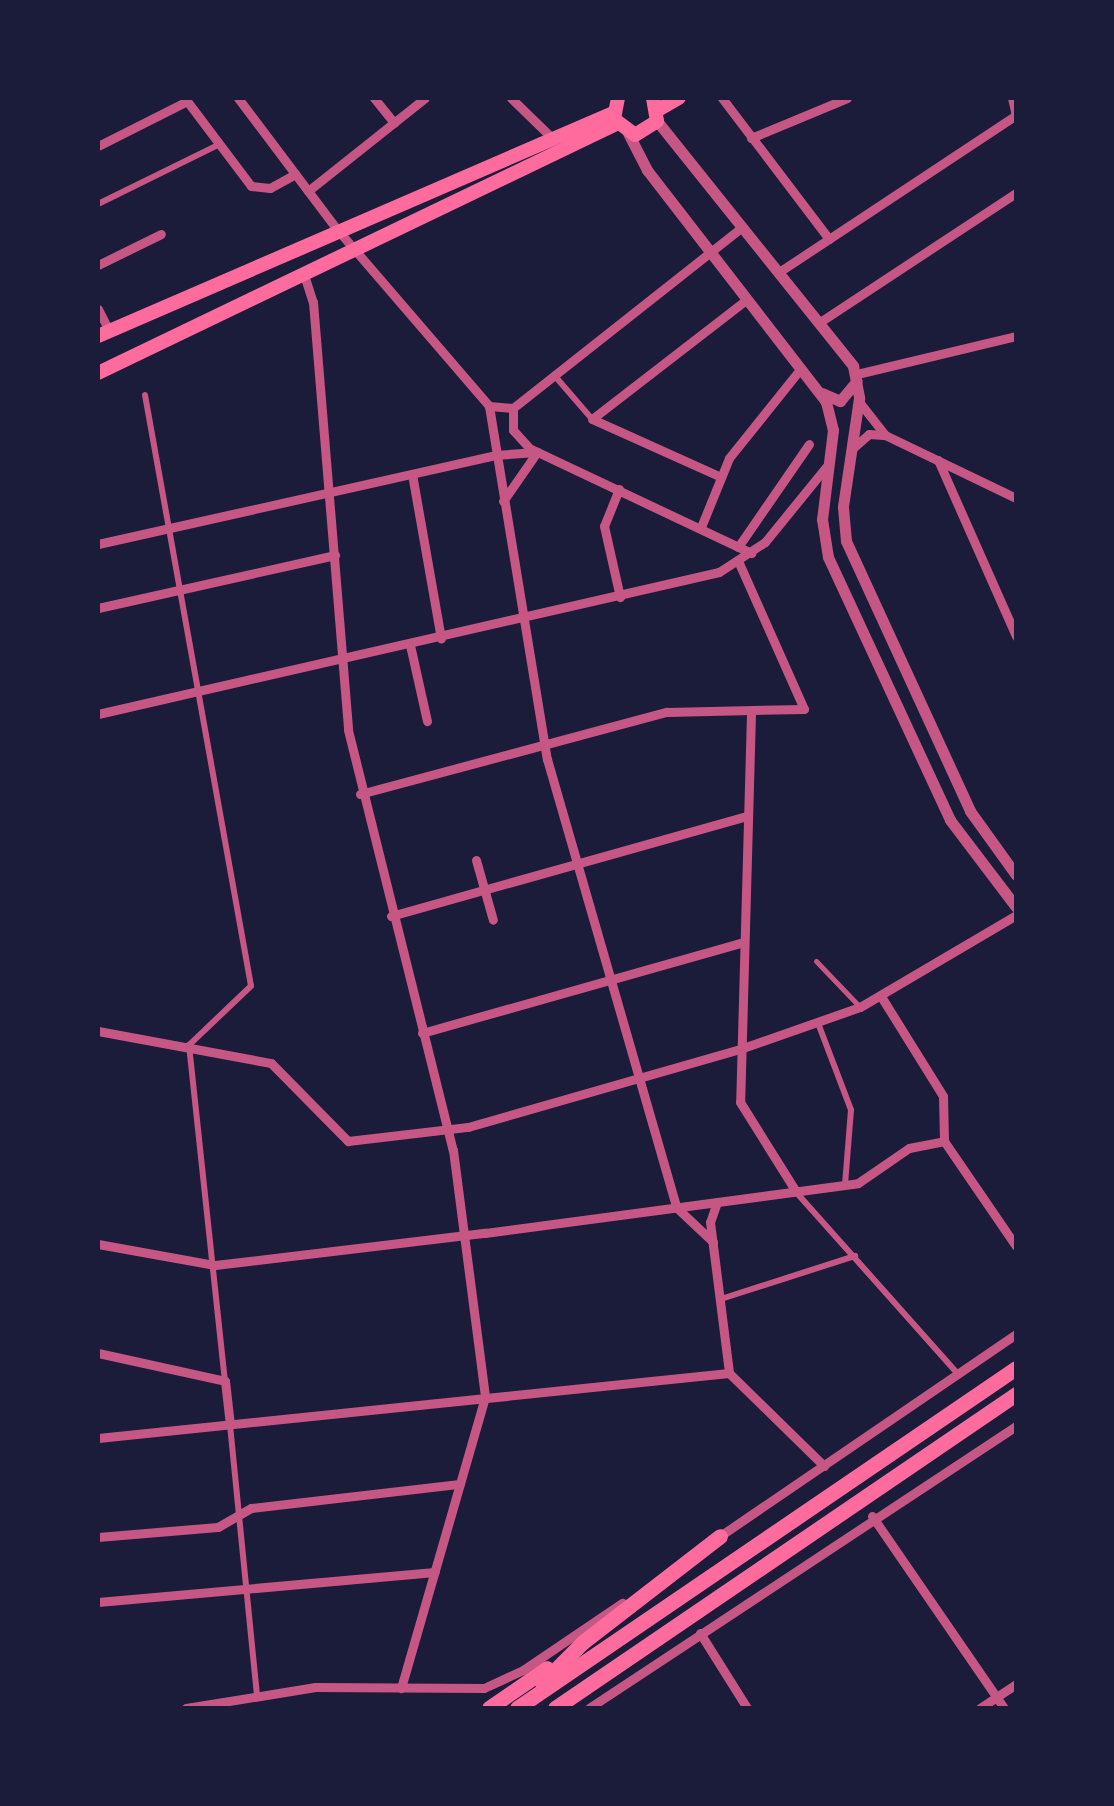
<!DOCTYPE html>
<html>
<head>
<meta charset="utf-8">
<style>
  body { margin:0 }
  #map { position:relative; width:1114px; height:1806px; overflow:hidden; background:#1b1b3a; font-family:"Titillium Web",sans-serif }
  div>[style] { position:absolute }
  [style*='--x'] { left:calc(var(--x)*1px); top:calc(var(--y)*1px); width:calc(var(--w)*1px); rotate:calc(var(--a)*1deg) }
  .service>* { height:5px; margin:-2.5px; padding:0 2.5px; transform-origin:2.5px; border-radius:2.5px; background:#c65784 }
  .pedestrian>* { height:6px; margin:-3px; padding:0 3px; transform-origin:3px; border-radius:3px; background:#c65784 }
  .minor>* { height:9px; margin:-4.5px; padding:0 4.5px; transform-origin:4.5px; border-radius:4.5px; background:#c65784 }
  .tertiary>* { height:11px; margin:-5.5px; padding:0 5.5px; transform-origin:5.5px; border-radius:5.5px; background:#c65784 }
  .primary>* { height:14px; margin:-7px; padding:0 7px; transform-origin:7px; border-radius:7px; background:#ff6b9d }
  .trunk>* { height:15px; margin:-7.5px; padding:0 7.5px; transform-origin:7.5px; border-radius:7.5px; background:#ff6b9d }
  span { translate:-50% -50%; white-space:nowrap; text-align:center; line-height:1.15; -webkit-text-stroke:8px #1b1b3a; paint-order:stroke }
  .frame { position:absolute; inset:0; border:100px solid #1b1b3a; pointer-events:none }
</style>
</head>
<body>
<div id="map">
  <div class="service">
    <i style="--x:816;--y:961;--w:62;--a:46.3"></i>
  </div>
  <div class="pedestrian">
    <i style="--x:98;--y:204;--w:134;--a:-26.2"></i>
    <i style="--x:554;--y:375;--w:58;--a:49.2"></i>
    <i style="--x:145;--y:395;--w:600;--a:79.83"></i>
    <i style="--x:251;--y:986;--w:86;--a:136.4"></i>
    <i style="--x:189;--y:1045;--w:338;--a:83.9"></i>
    <i style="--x:818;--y:1023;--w:93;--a:69.2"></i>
    <i style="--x:851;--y:1110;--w:75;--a:94.6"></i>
    <i style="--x:795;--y:1191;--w:245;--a:48.3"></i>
    <i style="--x:721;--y:1299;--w:141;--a:-17.8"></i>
    <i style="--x:230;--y:1425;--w:270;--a:84.3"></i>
  </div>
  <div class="minor">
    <i style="--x:238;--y:98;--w:163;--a:53"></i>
    <i style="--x:336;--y:228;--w:235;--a:49.3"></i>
    <i style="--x:489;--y:406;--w:358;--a:80.7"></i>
    <i style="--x:547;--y:759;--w:466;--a:73.9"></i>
    <i style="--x:676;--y:1207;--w:51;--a:43.4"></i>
    <i style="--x:374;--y:98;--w:32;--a:51"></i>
    <i style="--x:511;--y:98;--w:57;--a:44.3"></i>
    <i style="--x:722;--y:98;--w:177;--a:52.8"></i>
    <i style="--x:1012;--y:98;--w:17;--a:77"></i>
    <i style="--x:751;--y:138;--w:104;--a:-22.6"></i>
    <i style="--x:98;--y:146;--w:100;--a:-26.8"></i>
    <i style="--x:187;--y:101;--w:106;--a:53"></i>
    <i style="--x:251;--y:186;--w:19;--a:6"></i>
    <i style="--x:270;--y:188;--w:29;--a:-29"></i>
    <i style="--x:308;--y:191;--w:149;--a:-38.5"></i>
    <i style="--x:98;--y:265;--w:70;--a:-26.2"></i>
    <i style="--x:779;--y:272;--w:284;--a:-33.5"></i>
    <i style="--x:305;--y:278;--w:25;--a:72"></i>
    <i style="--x:313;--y:302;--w:429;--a:85.3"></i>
    <i style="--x:348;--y:730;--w:433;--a:76"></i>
    <i style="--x:453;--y:1150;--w:249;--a:82.6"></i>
    <i style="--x:485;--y:1397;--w:303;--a:106.1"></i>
    <i style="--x:98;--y:309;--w:25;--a:63"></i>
    <i style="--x:820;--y:322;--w:235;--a:-33.4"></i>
    <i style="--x:857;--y:374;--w:163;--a:-13.4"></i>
    <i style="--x:860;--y:403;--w:41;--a:52"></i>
    <i style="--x:885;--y:435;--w:145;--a:25.7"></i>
    <i style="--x:489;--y:406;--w:24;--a:5"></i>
    <i style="--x:513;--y:408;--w:292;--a:-38.3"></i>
    <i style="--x:513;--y:408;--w:22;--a:90"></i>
    <i style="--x:513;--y:430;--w:24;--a:48"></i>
    <i style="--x:529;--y:448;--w:246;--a:25.3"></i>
    <i style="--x:854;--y:447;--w:20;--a:-41"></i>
    <i style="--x:869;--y:434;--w:14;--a:4"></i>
    <i style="--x:938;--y:460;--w:193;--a:66.1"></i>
    <i style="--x:412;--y:474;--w:167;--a:80"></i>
    <i style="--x:721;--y:477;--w:141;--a:-155.8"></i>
    <i style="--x:592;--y:419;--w:195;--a:-37.7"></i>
    <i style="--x:619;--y:489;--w:40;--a:112"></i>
    <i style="--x:604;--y:526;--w:73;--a:77.3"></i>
    <i style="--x:503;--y:501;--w:60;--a:-55.2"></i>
    <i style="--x:701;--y:527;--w:74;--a:-67.9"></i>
    <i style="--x:729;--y:458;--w:115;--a:-51.3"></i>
    <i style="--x:98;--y:544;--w:407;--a:-12.6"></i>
    <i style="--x:495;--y:455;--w:42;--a:-4.1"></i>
    <i style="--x:738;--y:547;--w:125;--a:-55.4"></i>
    <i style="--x:98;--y:608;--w:243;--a:-12.6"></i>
    <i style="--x:410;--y:645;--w:78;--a:77.4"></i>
    <i style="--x:98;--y:714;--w:637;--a:-12.88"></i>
    <i style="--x:719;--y:572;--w:55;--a:-33.1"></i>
    <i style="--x:765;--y:542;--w:97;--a:-50.9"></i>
    <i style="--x:751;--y:714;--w:388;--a:91.6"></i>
    <i style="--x:740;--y:1102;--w:104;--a:58"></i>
    <i style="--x:360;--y:794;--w:318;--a:-15"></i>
    <i style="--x:667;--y:712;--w:137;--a:-1.3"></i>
    <i style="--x:804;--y:709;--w:160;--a:-114"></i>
    <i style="--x:476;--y:860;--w:62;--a:74.2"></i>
    <i style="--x:391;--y:916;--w:370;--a:-15.7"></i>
    <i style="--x:882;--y:998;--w:115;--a:58.1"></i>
    <i style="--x:943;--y:1096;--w:45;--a:88.7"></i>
    <i style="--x:944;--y:1141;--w:127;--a:55.6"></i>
    <i style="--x:98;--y:1031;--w:176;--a:10.5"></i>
    <i style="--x:271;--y:1063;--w:110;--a:45.4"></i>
    <i style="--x:348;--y:1141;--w:121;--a:-6.7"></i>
    <i style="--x:468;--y:1127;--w:283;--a:-16"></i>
    <i style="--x:740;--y:1049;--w:127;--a:-19.3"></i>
    <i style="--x:860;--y:1007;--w:181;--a:-30.5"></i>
    <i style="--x:422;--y:1033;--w:334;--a:-15.8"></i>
    <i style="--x:717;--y:1202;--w:21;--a:109"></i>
    <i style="--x:710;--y:1222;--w:152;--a:82.8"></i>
    <i style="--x:729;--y:1373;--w:133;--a:44.4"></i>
    <i style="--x:98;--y:1244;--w:119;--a:10.2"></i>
    <i style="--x:215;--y:1265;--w:272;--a:-6.8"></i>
    <i style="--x:485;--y:1233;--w:376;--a:-7.6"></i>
    <i style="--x:858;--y:1183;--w:62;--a:-34.5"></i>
    <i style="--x:909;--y:1148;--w:36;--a:-11"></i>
    <i style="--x:98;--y:1353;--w:130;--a:12.4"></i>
    <i style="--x:225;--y:1381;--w:44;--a:83.5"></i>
    <i style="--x:98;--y:1438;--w:634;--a:-5.88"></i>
    <i style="--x:872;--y:1516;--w:233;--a:55.5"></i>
    <i style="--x:98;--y:1537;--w:120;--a:-4.8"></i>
    <i style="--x:218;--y:1527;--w:38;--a:-30"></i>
    <i style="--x:251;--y:1508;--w:210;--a:-6.6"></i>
    <i style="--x:717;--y:1538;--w:362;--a:-34.3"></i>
    <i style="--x:98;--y:1602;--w:338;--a:-5.1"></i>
    <i style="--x:700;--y:1633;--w:89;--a:57.9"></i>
    <i style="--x:186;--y:1708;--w:131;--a:-9.2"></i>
    <i style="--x:315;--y:1687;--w:169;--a:0.3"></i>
    <i style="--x:484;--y:1688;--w:43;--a:-24.8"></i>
    <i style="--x:523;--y:1670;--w:120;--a:-34.1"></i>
    <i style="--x:589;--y:1708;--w:512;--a:-33.44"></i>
    <i style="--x:980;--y:1708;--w:43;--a:-33.7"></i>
  </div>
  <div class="tertiary">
    <i style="--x:657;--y:121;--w:314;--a:51.3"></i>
    <i style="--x:853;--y:366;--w:33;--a:79"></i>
    <i style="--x:859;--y:398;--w:110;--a:98.4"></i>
    <i style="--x:843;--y:507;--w:34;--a:85"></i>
    <i style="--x:846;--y:541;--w:297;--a:65.3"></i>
    <i style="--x:970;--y:811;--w:79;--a:54.3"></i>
    <i style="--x:628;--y:133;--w:42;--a:62.8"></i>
    <i style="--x:647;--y:170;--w:293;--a:52.3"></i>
    <i style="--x:826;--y:402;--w:29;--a:76"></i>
    <i style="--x:833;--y:430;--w:90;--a:97"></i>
    <i style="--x:822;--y:519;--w:38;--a:81"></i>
    <i style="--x:828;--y:557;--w:290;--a:65.1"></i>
    <i style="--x:950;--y:820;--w:109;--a:52.8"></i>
    <i style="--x:822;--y:393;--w:20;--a:24"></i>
    <i style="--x:840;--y:401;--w:26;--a:-50"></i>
  </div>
  <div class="primary">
    <i style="--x:618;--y:98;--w:21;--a:101"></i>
    <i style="--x:614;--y:119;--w:26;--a:37"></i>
    <i style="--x:635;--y:135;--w:26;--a:-32"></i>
    <i style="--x:657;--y:121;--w:23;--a:-100"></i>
    <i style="--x:658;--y:110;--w:24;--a:-30"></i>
    <i style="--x:98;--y:336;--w:561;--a:-23.41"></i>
    <i style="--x:98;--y:373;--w:575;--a:-25.67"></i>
  </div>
  <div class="trunk">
    <i style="--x:542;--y:1683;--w:58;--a:-45"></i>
    <i style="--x:583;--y:1642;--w:173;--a:-37.7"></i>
    <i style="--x:489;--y:1708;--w:70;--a:-34.6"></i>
    <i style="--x:517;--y:1708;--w:604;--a:-34.27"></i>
    <i style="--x:555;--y:1708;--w:558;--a:-34.26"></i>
  </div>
  <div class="frame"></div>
</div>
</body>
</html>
